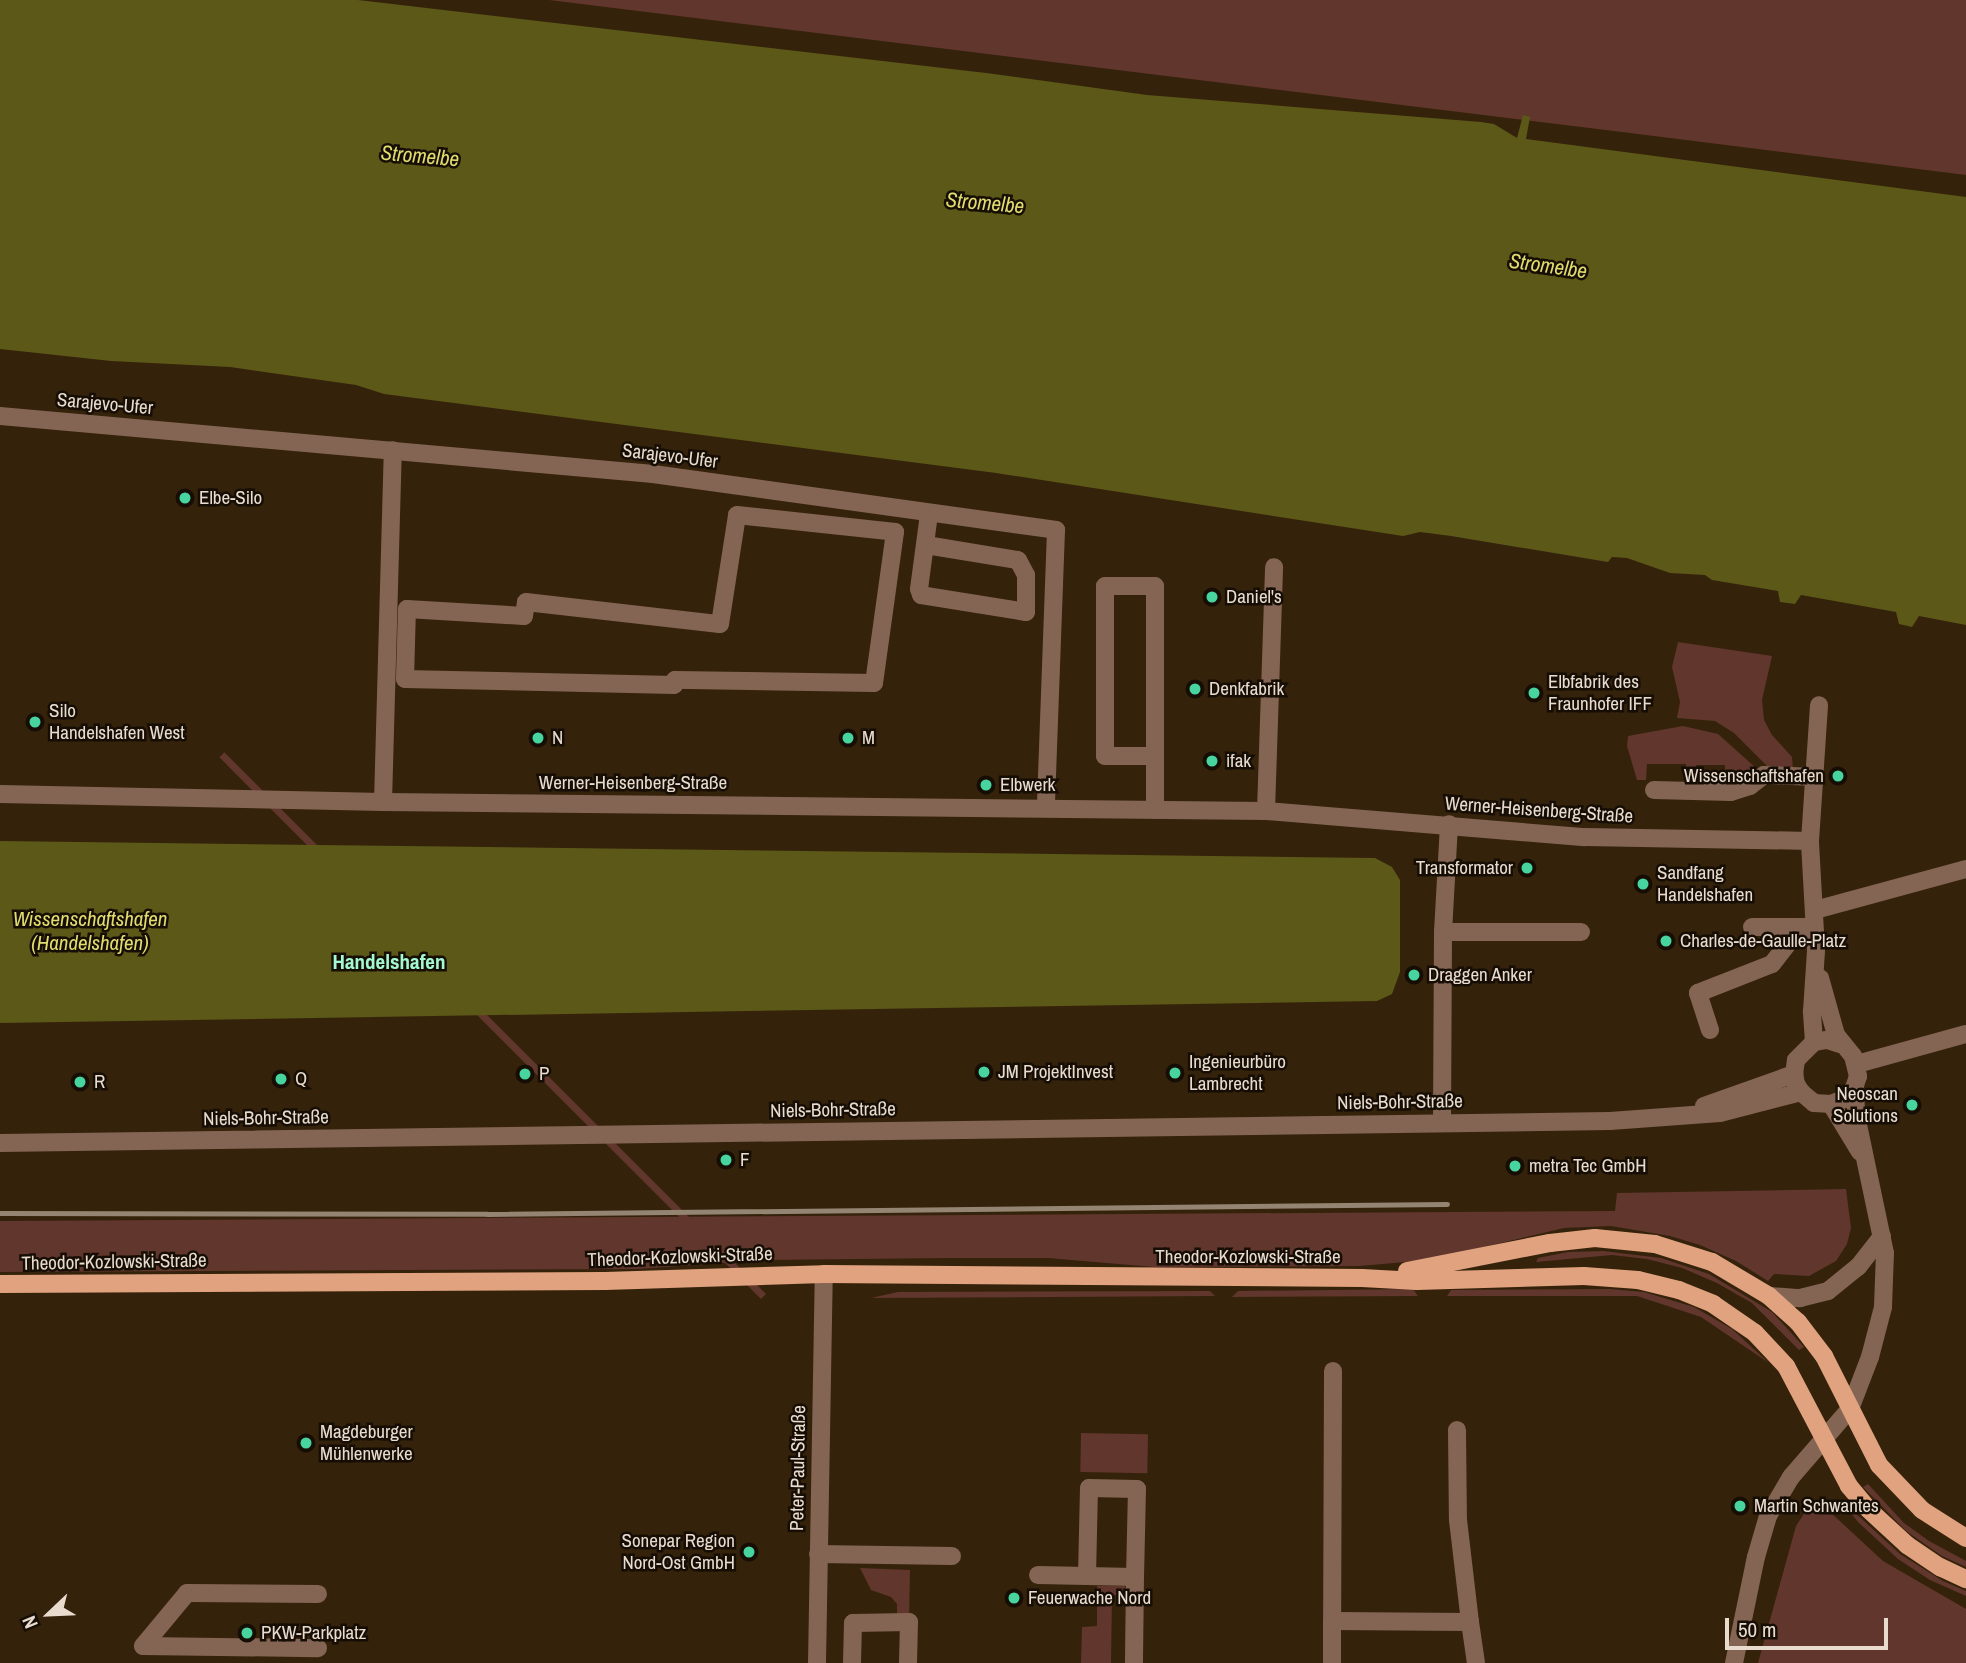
<!DOCTYPE html>
<html>
<head>
<meta charset="utf-8">
<style>
  body { margin:0 }
  #map { position:relative; width:1966px; height:1663px; overflow:hidden; background:#35220b; font-family:"Archivo Narrow",sans-serif }
  div>[style] { position:absolute }
  [style*='--x'] { left:calc(var(--x)*1px); top:calc(var(--y)*1px); width:calc(var(--w)*1px); rotate:calc(var(--a)*1deg) }
  .green>* { inset:0; background:#61362d; transform-origin:0 0 }
  .water>* { inset:0; background:#5b5818 }
  .minor>* { height:18px; margin:-9px; padding:0 9px; transform-origin:9px; border-radius:9px; background:#846554 }
  .major>* { height:18px; margin:-9px; padding:0 9px; transform-origin:9px; border-radius:9px; background:#e1a37f }
  .rail>* { height:5px; margin:-2.5px; padding:0 2.5px; transform-origin:2.5px; border-radius:2.5px; background:#948472 }
  .dots>* { width:19px; height:19px; translate:-50% -50%; box-sizing:border-box; border:4px solid #160e05; border-radius:50% }
  span { translate:-50% -50%; white-space:nowrap; text-align:center; line-height:1.15; -webkit-text-stroke:5px #160e05; paint-order:stroke }
  .street-label { font-size:19px; color:#e9dccf }
  .poi-label { font-size:19px; color:#e9dccf }
  .left { translate:0 -50%; text-align:left }
  .right { translate:-100% -50%; text-align:right }
  .water-label { font-size:21px; color:#e1dd6e; font-style:italic }
  .neighbourhood-label { font-size:21px; color:#a3f9d1; font-weight:700 }
  .north { position:absolute; left:14px; top:1579px; width:70px; height:70px; -webkit-text-stroke:5px #160e05; paint-order:stroke; rotate:247deg; font-size:19px; font-weight:700; line-height:28px; text-align:center; color:#e9dccf }
  .north::after { content:''; display:block; margin:auto; width:24px; height:32px; background:#e9dccf; clip-path:polygon(50% 0,100% 100%,50% 72%,0 100%) }
  .scale { position:absolute; left:1725px; top:1618px; width:163px; height:32px; box-sizing:border-box; border:4px solid #e9dccf; border-top:0; padding-left:9px; font-size:21px; line-height:24px; white-space:nowrap; color:#e9dccf; -webkit-text-stroke:5px #160e05; paint-order:stroke }
</style>
</head>
<body>
<div id="map">
  <div class="green">
    <i style="clip-path:polygon(549px 0,1966px 0,1966px 175px,1614px 131px)"></i>
    <i style="clip-path:polygon(1678px 642px,1772px 656px,1762px 700px,1764px 720px,1772px 735px,1792px 757px,1793px 769px,1767px 766px,1734px 733px,1715px 721px,1677px 718px,1680px 702px,1672px 667px)"></i>
    <i style="clip-path:polygon(1683px 726px,1718px 734px,1756px 768px,1742px 782px,1725px 782px,1725px 765px,1696px 765px,1695px 781px,1685px 780px,1686px 764px,1647px 764px,1646px 780px,1637px 780px,1627px 746px,1628px 736px)"></i>
    <i style="clip-path:polygon(1846px 1189px,1851px 1228px,1847px 1244px,1836px 1261px,1809px 1276px,1774px 1274px,1768px 1281px,1736px 1261px,1700px 1245px,1670px 1236px,1611px 1226px,1564px 1228px,1429px 1260px,1359px 1266px,1154px 1267px,1048px 1258px,949px 1258px,764px 1260px,636px 1269px,0 1272px,0 1221px,1615px 1211px,1617px 1193px)"></i>
    <i style="clip-path:polygon(1603px 1251px,1661px 1258px,1709px 1274px,1772px 1312px,1804px 1347px,1799px 1350px,1752px 1303px,1717px 1283px,1682px 1268px,1647px 1259px,1612px 1255px,1536px 1262px,1538px 1258px,1568px 1252px)"></i>
    <i style="clip-path:polygon(1413px 1289px,1418px 1296px,1232px 1297px,1238px 1291px)"></i>
    <i style="clip-path:polygon(1610px 1289px,1644px 1292px,1694px 1307px,1732px 1329px,1769px 1363px,1701px 1317px,1637px 1296px,1447px 1296px,1451px 1290px)"></i>
    <i style="clip-path:polygon(1210px 1291px,1215px 1296px,871px 1298px,898px 1292px)"></i>
    <i style="left:766px;top:1294px;width:7px;height:766px;rotate:135deg"></i>
    <i style="left:1081px;top:1433px;width:67px;height:39px;rotate:1deg"></i>
    <i style="clip-path:polygon(1868px 1484px,1904px 1523px,1929px 1541px,1966px 1561px,1966px 1567px,1942px 1556px,1906px 1531px,1863px 1487px)"></i>
    <i style="clip-path:polygon(1840px 1499px,1900px 1554px,1943px 1581px,1966px 1591px,1966px 1596px,1930px 1580px,1898px 1559px,1858px 1522px)"></i>
    <i style="clip-path:polygon(1820px 1506px,1829px 1511px,1883px 1561px,1966px 1609px,1966px 1663px,1758px 1663px,1796px 1526px,1805px 1512px)"></i>
    <i style="clip-path:polygon(860px 1568px,910px 1570px,909px 1622px,897px 1617px,897px 1604px,891px 1597px,871px 1590px)"></i>
    <i style="clip-path:polygon(1097px 1586px,1125px 1586px,1128px 1595px,1112px 1595px,1111px 1663px,1081px 1663px,1082px 1627px,1097px 1626px)"></i>
  </div>
  <div class="water">
    <i style="clip-path:polygon(0 0,358px 0,986px 73px,1147px 95px,1481px 122px,1494px 124px,1517px 138px,1523px 115px,1530px 117px,1526px 139px,1966px 197px,1966px 625px,1919px 616px,1912px 627px,1899px 624px,1896px 612px,1801px 595px,1795px 604px,1780px 602px,1778px 591px,1712px 580px,1705px 575px,1670px 573px,1627px 558px,1612px 557px,1608px 562px,1451px 536px,1420px 532px,1403px 536px,996px 473px,384px 394px,356px 385px,230px 367px,111px 361px,0 349px)"></i>
    <i style="clip-path:polygon(0 841px,1375px 858px,1392px 867px,1400px 880px,1400px 972px,1392px 994px,1377px 1001px,0 1023px)"></i>
  </div>
  <div class="minor">
    <i style="--x:0;--y:416;--w:656;--a:5.08"></i>
    <i style="--x:653;--y:474;--w:407;--a:7.9"></i>
    <i style="--x:1056;--y:530;--w:277;--a:92.1"></i>
    <i style="--x:737;--y:515;--w:159;--a:6.1"></i>
    <i style="--x:895;--y:532;--w:152;--a:97.9"></i>
    <i style="--x:874;--y:683;--w:199;--a:-179.1"></i>
    <i style="--x:675;--y:680;--w:5;--a:101"></i>
    <i style="--x:674;--y:685;--w:269;--a:-178.7"></i>
    <i style="--x:405;--y:679;--w:70;--a:-88.4"></i>
    <i style="--x:407;--y:609;--w:117;--a:3.4"></i>
    <i style="--x:524;--y:616;--w:14;--a:-82"></i>
    <i style="--x:526;--y:602;--w:195;--a:6.5"></i>
    <i style="--x:720;--y:624;--w:110;--a:-81.1"></i>
    <i style="--x:926;--y:545;--w:93;--a:9.3"></i>
    <i style="--x:1018;--y:560;--w:17;--a:62"></i>
    <i style="--x:1026;--y:575;--w:37;--a:90"></i>
    <i style="--x:1026;--y:612;--w:106;--a:-170.8"></i>
    <i style="--x:921;--y:595;--w:6;--a:-108"></i>
    <i style="--x:919;--y:589;--w:76;--a:-82.4"></i>
    <i style="--x:1155;--y:756;--w:50;--a:180"></i>
    <i style="--x:1105;--y:756;--w:170;--a:-90"></i>
    <i style="--x:1105;--y:586;--w:50;--a:0"></i>
    <i style="--x:1155;--y:586;--w:224;--a:90"></i>
    <i style="--x:1654;--y:790;--w:77;--a:1.5"></i>
    <i style="--x:1731;--y:792;--w:20;--a:-18"></i>
    <i style="--x:1750;--y:786;--w:18;--a:-38"></i>
    <i style="--x:1764;--y:775;--w:52;--a:2.2"></i>
    <i style="--x:0;--y:794;--w:383;--a:1.2"></i>
    <i style="--x:383;--y:802;--w:883;--a:0.58"></i>
    <i style="--x:1266;--y:811;--w:320;--a:4.7"></i>
    <i style="--x:1585;--y:837;--w:225;--a:1"></i>
    <i style="--x:383;--y:802;--w:352;--a:-88.4"></i>
    <i style="--x:1266;--y:811;--w:244;--a:-88.1"></i>
    <i style="--x:1815;--y:910;--w:156;--a:-15.2"></i>
    <i style="--x:1752;--y:927;--w:56;--a:0"></i>
    <i style="--x:1443;--y:932;--w:138;--a:0"></i>
    <i style="--x:1820;--y:978;--w:59;--a:74.3"></i>
    <i style="--x:1836;--y:1035;--w:27;--a:51"></i>
    <i style="--x:1853;--y:1056;--w:21;--a:76"></i>
    <i style="--x:1858;--y:1076;--w:13;--a:108"></i>
    <i style="--x:1854;--y:1088;--w:15;--a:132"></i>
    <i style="--x:1844;--y:1099;--w:14;--a:159"></i>
    <i style="--x:1831;--y:1104;--w:17;--a:-177"></i>
    <i style="--x:1814;--y:1103;--w:17;--a:-140"></i>
    <i style="--x:1801;--y:1092;--w:9;--a:-122"></i>
    <i style="--x:1796;--y:1084;--w:10;--a:-101"></i>
    <i style="--x:1794;--y:1074;--w:14;--a:-82"></i>
    <i style="--x:1796;--y:1060;--w:25;--a:-45"></i>
    <i style="--x:1814;--y:1042;--w:13;--a:-9"></i>
    <i style="--x:1827;--y:1040;--w:14;--a:17"></i>
    <i style="--x:1710;--y:1030;--w:39;--a:-108"></i>
    <i style="--x:1698;--y:993;--w:79;--a:-21.4"></i>
    <i style="--x:1772;--y:964;--w:46;--a:-52.1"></i>
    <i style="--x:1814;--y:1042;--w:31;--a:-94"></i>
    <i style="--x:1812;--y:1011;--w:61;--a:-86.2"></i>
    <i style="--x:1816;--y:950;--w:109;--a:-93.2"></i>
    <i style="--x:1810;--y:841;--w:136;--a:-86.2"></i>
    <i style="--x:1857;--y:1064;--w:113;--a:-15.4"></i>
    <i style="--x:1831;--y:1104;--w:56;--a:58.9"></i>
    <i style="--x:1704;--y:1106;--w:96;--a:-19.6"></i>
    <i style="--x:1442;--y:1122;--w:190;--a:-89.7"></i>
    <i style="--x:1443;--y:932;--w:108;--a:-86.8"></i>
    <i style="--x:0;--y:1143;--w:1610;--a:-0.78"></i>
    <i style="--x:1610;--y:1121;--w:110;--a:-4.2"></i>
    <i style="--x:1720;--y:1113;--w:84;--a:-14.5"></i>
    <i style="--x:1769;--y:1296;--w:31;--a:4"></i>
    <i style="--x:1800;--y:1298;--w:29;--a:-14"></i>
    <i style="--x:1828;--y:1291;--w:38;--a:-39"></i>
    <i style="--x:1858;--y:1267;--w:39;--a:-52"></i>
    <i style="--x:1333;--y:1371;--w:250;--a:90.2"></i>
    <i style="--x:1332;--y:1621;--w:138;--a:0.4"></i>
    <i style="--x:1470;--y:1622;--w:41;--a:81.7"></i>
    <i style="--x:1457;--y:1430;--w:90;--a:89.4"></i>
    <i style="--x:1458;--y:1520;--w:103;--a:83.3"></i>
    <i style="--x:818;--y:1554;--w:134;--a:0.9"></i>
    <i style="--x:1038;--y:1575;--w:97;--a:1.2"></i>
    <i style="--x:1135;--y:1577;--w:86;--a:90.7"></i>
    <i style="--x:1087;--y:1576;--w:88;--a:-88.7"></i>
    <i style="--x:1089;--y:1488;--w:48;--a:1.2"></i>
    <i style="--x:1137;--y:1489;--w:88;--a:91.3"></i>
    <i style="--x:143;--y:1646;--w:69;--a:-50.3"></i>
    <i style="--x:187;--y:1593;--w:131;--a:0.4"></i>
    <i style="--x:143;--y:1646;--w:175;--a:0.7"></i>
    <i style="--x:817;--y:1663;--w:389;--a:-89"></i>
    <i style="--x:852;--y:1663;--w:40;--a:-88.6"></i>
    <i style="--x:853;--y:1623;--w:56;--a:-1"></i>
    <i style="--x:909;--y:1622;--w:41;--a:91.4"></i>
    <i style="--x:1332;--y:1663;--w:42;--a:-90"></i>
    <i style="--x:1734;--y:1663;--w:108;--a:-78.3"></i>
    <i style="--x:1756;--y:1557;--w:43;--a:-73.7"></i>
    <i style="--x:1768;--y:1516;--w:45;--a:-59.5"></i>
    <i style="--x:1791;--y:1477;--w:90;--a:-49.1"></i>
    <i style="--x:1850;--y:1409;--w:56;--a:-69"></i>
    <i style="--x:1870;--y:1357;--w:52;--a:-75.4"></i>
    <i style="--x:1883;--y:1307;--w:54;--a:-87.9"></i>
    <i style="--x:1885;--y:1253;--w:136;--a:-101.9"></i>
    <i style="--x:1857;--y:1120;--w:32;--a:-95"></i>
  </div>
  <div class="major">
    <i style="--x:1407;--y:1271;--w:146;--a:-11.1"></i>
    <i style="--x:1550;--y:1243;--w:45;--a:-6.3"></i>
    <i style="--x:1595;--y:1238;--w:60;--a:5.7"></i>
    <i style="--x:1655;--y:1244;--w:60;--a:17.5"></i>
    <i style="--x:1712;--y:1262;--w:66;--a:30.8"></i>
    <i style="--x:1769;--y:1296;--w:39;--a:42"></i>
    <i style="--x:1798;--y:1322;--w:43;--a:52.6"></i>
    <i style="--x:1824;--y:1356;--w:122;--a:63.2"></i>
    <i style="--x:1879;--y:1465;--w:62;--a:46.3"></i>
    <i style="--x:1922;--y:1510;--w:52;--a:32.5"></i>
    <i style="--x:0;--y:1284;--w:605;--a:-0.28"></i>
    <i style="--x:605;--y:1281;--w:219;--a:-1.8"></i>
    <i style="--x:824;--y:1274;--w:538;--a:0.43"></i>
    <i style="--x:1362;--y:1278;--w:55;--a:3.1"></i>
    <i style="--x:1417;--y:1281;--w:167;--a:-1.7"></i>
    <i style="--x:1584;--y:1276;--w:54;--a:4.2"></i>
    <i style="--x:1638;--y:1280;--w:42;--a:13.7"></i>
    <i style="--x:1679;--y:1290;--w:37;--a:22"></i>
    <i style="--x:1713;--y:1304;--w:51;--a:34.6"></i>
    <i style="--x:1755;--y:1333;--w:45;--a:46.8"></i>
    <i style="--x:1786;--y:1366;--w:136;--a:62.3"></i>
    <i style="--x:1849;--y:1486;--w:30;--a:50"></i>
    <i style="--x:1868;--y:1509;--w:53;--a:42.7"></i>
    <i style="--x:1907;--y:1545;--w:40;--a:34"></i>
    <i style="--x:1940;--y:1567;--w:29;--a:25"></i>
  </div>
  <div class="rail">
    <i style="--x:0;--y:1213;--w:487;--a:0.1"></i>
    <i style="--x:487;--y:1214;--w:960;--a:-0.6"></i>
  </div>
  <div class="dots">
    <i style="left:185px;top:498px;background:#47d49e"></i>
    <i style="left:1212px;top:597px;background:#47d49e"></i>
    <i style="left:1195px;top:689px;background:#47d49e"></i>
    <i style="left:1534px;top:693px;background:#47d49e"></i>
    <i style="left:35px;top:722px;background:#47d49e"></i>
    <i style="left:538px;top:738px;background:#47d49e"></i>
    <i style="left:848px;top:738px;background:#47d49e"></i>
    <i style="left:1212px;top:761px;background:#47d49e"></i>
    <i style="left:1838px;top:776px;background:#47d49e"></i>
    <i style="left:986px;top:785px;background:#47d49e"></i>
    <i style="left:1527px;top:868px;background:#47d49e"></i>
    <i style="left:1643px;top:884px;background:#47d49e"></i>
    <i style="left:1666px;top:941px;background:#47d49e"></i>
    <i style="left:1414px;top:975px;background:#47d49e"></i>
    <i style="left:984px;top:1072px;background:#47d49e"></i>
    <i style="left:1175px;top:1073px;background:#47d49e"></i>
    <i style="left:525px;top:1074px;background:#47d49e"></i>
    <i style="left:281px;top:1079px;background:#47d49e"></i>
    <i style="left:80px;top:1082px;background:#47d49e"></i>
    <i style="left:1912px;top:1105px;background:#47d49e"></i>
    <i style="left:726px;top:1160px;background:#47d49e"></i>
    <i style="left:1515px;top:1166px;background:#47d49e"></i>
    <i style="left:306px;top:1443px;background:#47d49e"></i>
    <i style="left:1740px;top:1506px;background:#47d49e"></i>
    <i style="left:749px;top:1552px;background:#47d49e"></i>
    <i style="left:1014px;top:1598px;background:#47d49e"></i>
    <i style="left:247px;top:1633px;background:#47d49e"></i>
  </div>
  <div class="street-label">
    <span style="left:105px;top:404px;rotate:5deg">Sarajevo-Ufer</span>
    <span style="left:670px;top:456px;rotate:7deg">Sarajevo-Ufer</span>
    <span style="left:633px;top:783px">Werner-Heisenberg-Straße</span>
    <span style="left:1539px;top:810px;rotate:4deg">Werner-Heisenberg-Straße</span>
    <span style="left:1400px;top:1102px;rotate:-1deg">Niels-Bohr-Straße</span>
    <span style="left:833px;top:1110px;rotate:-1deg">Niels-Bohr-Straße</span>
    <span style="left:266px;top:1118px;rotate:-1deg">Niels-Bohr-Straße</span>
    <span style="left:680px;top:1257px;rotate:-2deg">Theodor-Kozlowski-Straße</span>
    <span style="left:1248px;top:1257px">Theodor-Kozlowski-Straße</span>
    <span style="left:114px;top:1262px;rotate:-1deg">Theodor-Kozlowski-Straße</span>
    <span style="left:798px;top:1468px;rotate:-89deg">Peter-Paul-Straße</span>
  </div>
  <div class="poi-label">
    <span class="left" style="left:199px;top:498px">Elbe-Silo</span>
    <span class="left" style="left:1226px;top:597px">Daniel's</span>
    <span class="left" style="left:1548px;top:693px">Elbfabrik des<br>Fraunhofer IFF</span>
    <span class="left" style="left:1209px;top:689px">Denkfabrik</span>
    <span class="left" style="left:49px;top:722px">Silo<br>Handelshafen West</span>
    <span class="left" style="left:552px;top:738px">N</span>
    <span class="left" style="left:862px;top:738px">M</span>
    <span class="left" style="left:1226px;top:761px">ifak</span>
    <span class="right" style="left:1824px;top:776px">Wissenschaftshafen</span>
    <span class="left" style="left:1000px;top:785px">Elbwerk</span>
    <span class="right" style="left:1513px;top:868px">Transformator</span>
    <span class="left" style="left:1657px;top:884px">Sandfang<br>Handelshafen</span>
    <span class="left" style="left:1680px;top:941px">Charles-de-Gaulle-Platz</span>
    <span class="left" style="left:1428px;top:975px">Draggen Anker</span>
    <span class="left" style="left:1189px;top:1073px">Ingenieurbüro<br>Lambrecht</span>
    <span class="left" style="left:998px;top:1072px">JM ProjektInvest</span>
    <span class="left" style="left:539px;top:1074px">P</span>
    <span class="left" style="left:295px;top:1079px">Q</span>
    <span class="left" style="left:94px;top:1082px">R</span>
    <span class="right" style="left:1898px;top:1105px">Neoscan<br>Solutions</span>
    <span class="left" style="left:740px;top:1160px">F</span>
    <span class="left" style="left:1529px;top:1166px">metra Tec GmbH</span>
    <span class="left" style="left:320px;top:1443px">Magdeburger<br>Mühlenwerke</span>
    <span class="left" style="left:1754px;top:1506px">Martin Schwantes</span>
    <span class="right" style="left:735px;top:1552px">Sonepar Region<br>Nord-Ost GmbH</span>
    <span class="left" style="left:1028px;top:1598px">Feuerwache Nord</span>
    <span class="left" style="left:261px;top:1633px">PKW-Parkplatz</span>
  </div>
  <div class="water-label">
    <span style="left:420px;top:156px;rotate:5deg">Stromelbe</span>
    <span style="left:985px;top:203px;rotate:5deg">Stromelbe</span>
    <span style="left:1548px;top:266px;rotate:8deg">Stromelbe</span>
    <span style="left:90px;top:931px">Wissenschaftshafen<br>(Handelshafen)</span>
  </div>
  <div class="neighbourhood-label">
    <span style="left:389px;top:962px">Handelshafen</span>
  </div>
  <div class="north">N</div>
  <div class="scale">50 m</div>
</div>
</body>
</html>
